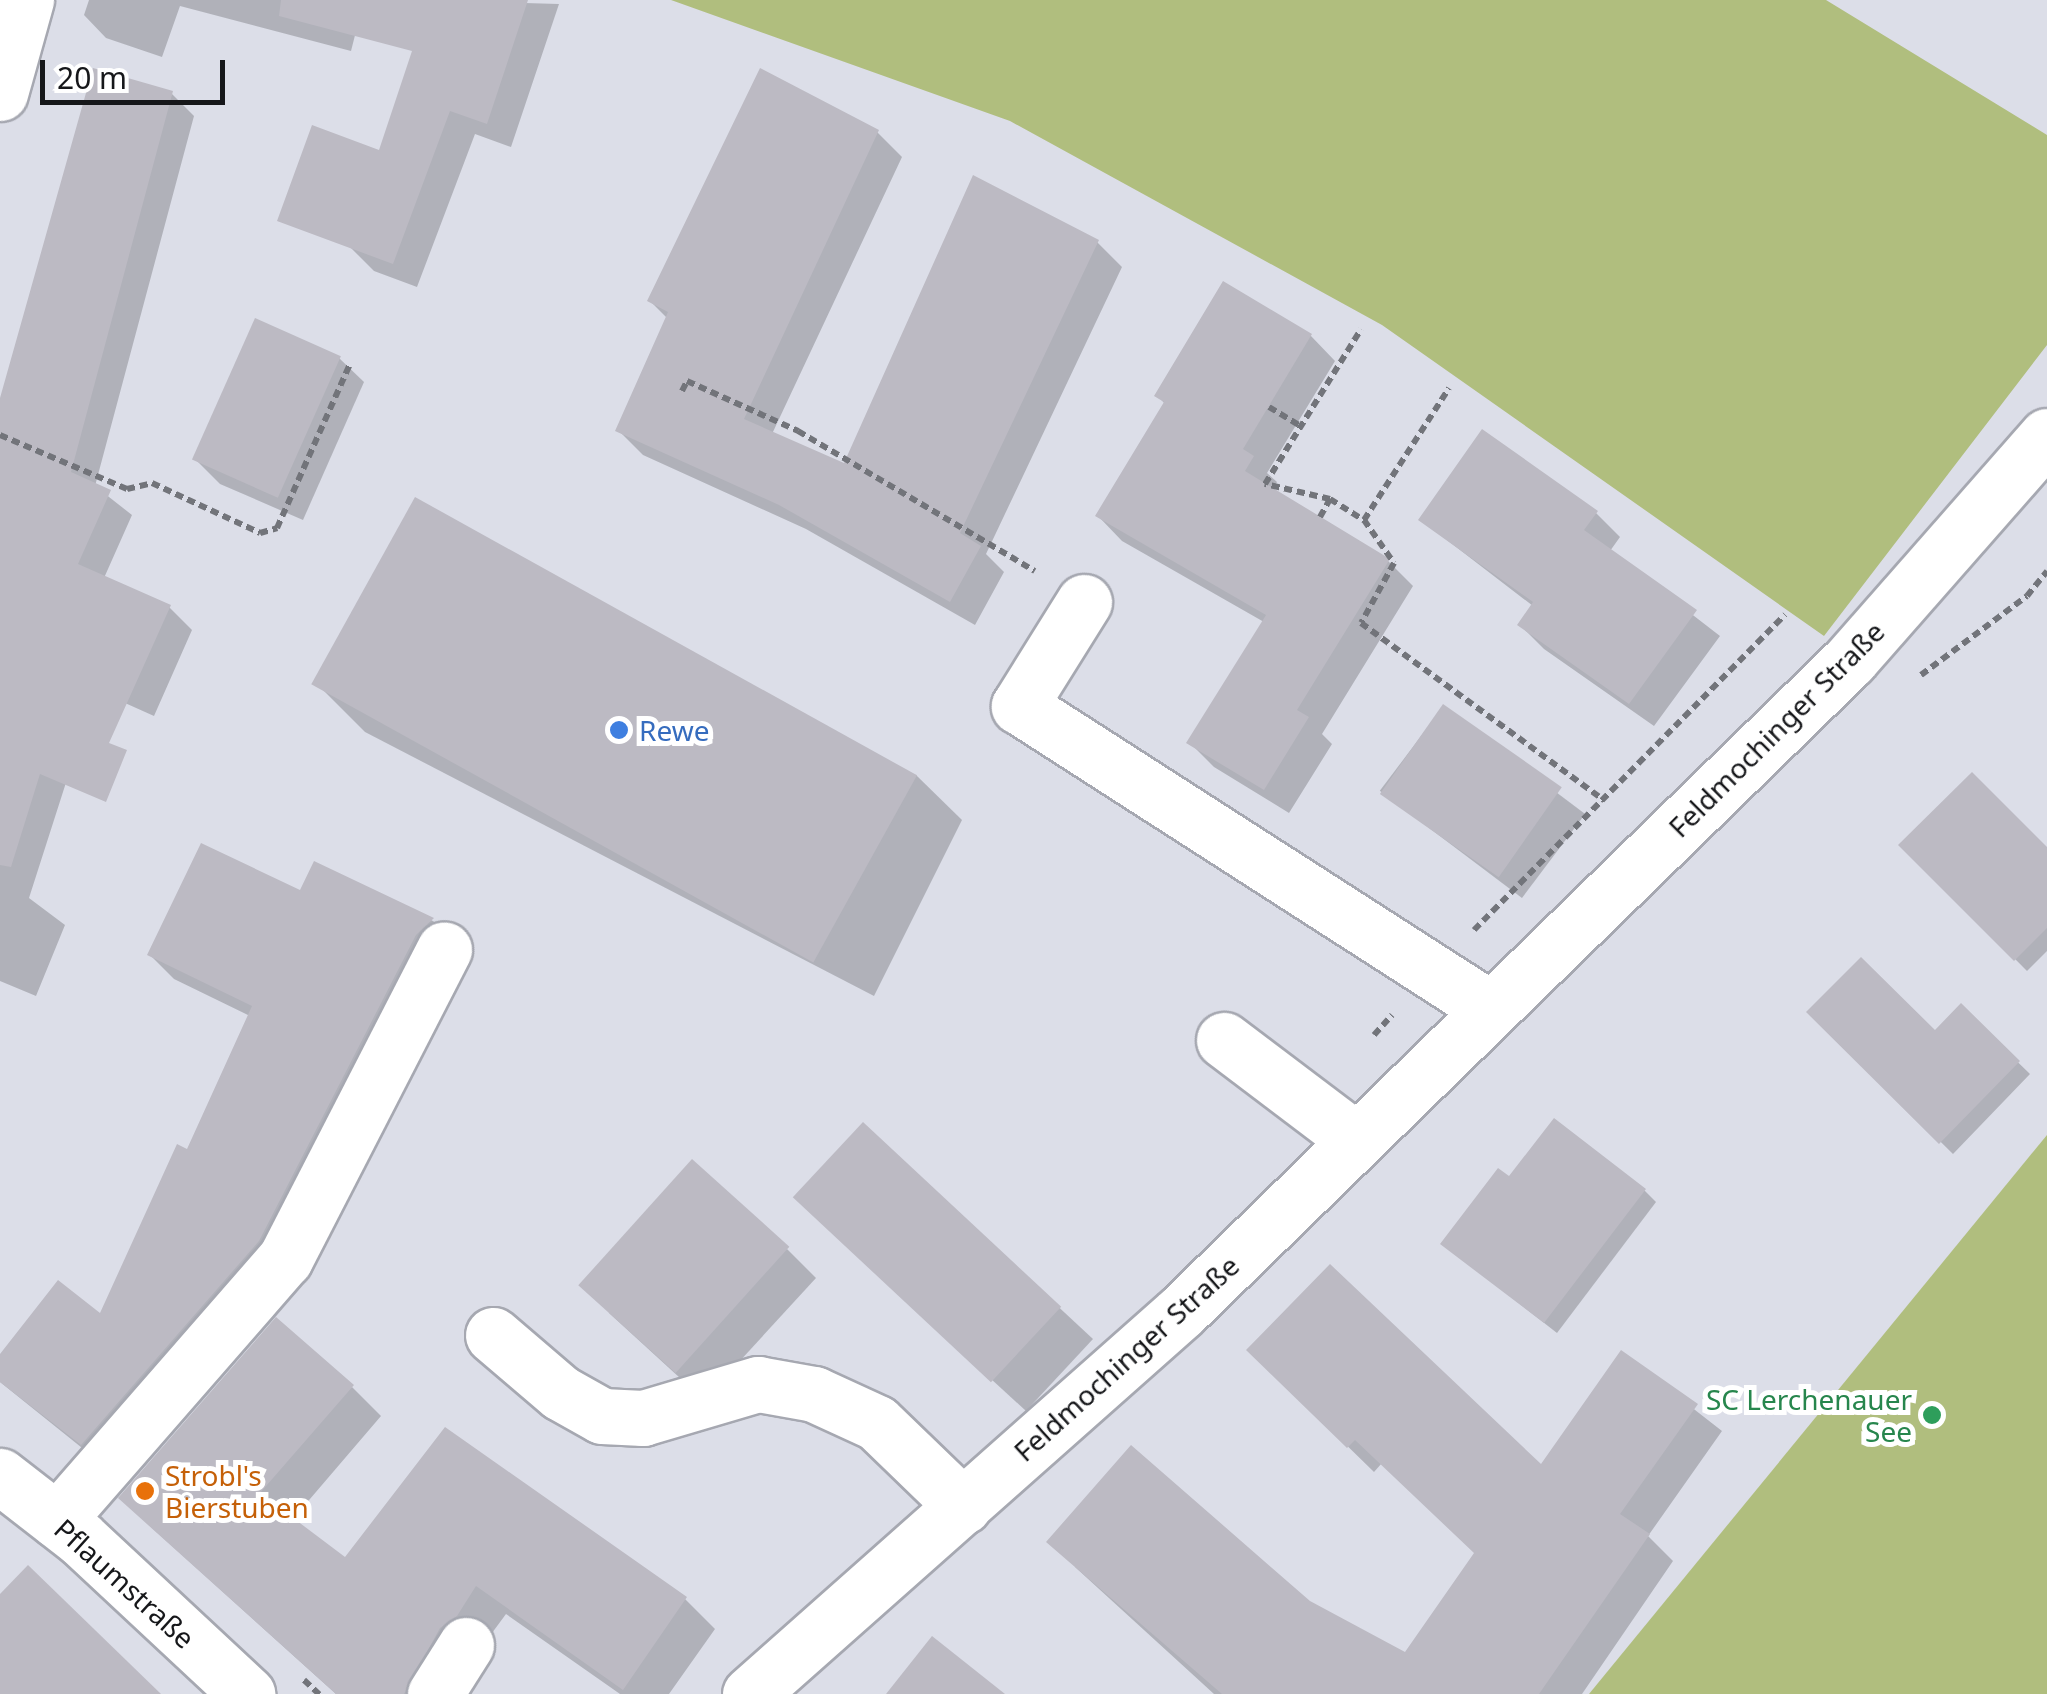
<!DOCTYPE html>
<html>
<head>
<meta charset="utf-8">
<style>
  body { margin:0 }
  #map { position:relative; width:2047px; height:1694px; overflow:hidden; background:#dcdee8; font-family:"Noto Sans",sans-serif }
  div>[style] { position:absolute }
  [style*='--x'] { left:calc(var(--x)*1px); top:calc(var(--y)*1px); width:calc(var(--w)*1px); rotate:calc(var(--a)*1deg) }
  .green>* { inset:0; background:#b0be7e }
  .shadow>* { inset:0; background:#0003; transform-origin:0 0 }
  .building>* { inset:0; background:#bcbac3; transform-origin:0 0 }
  .path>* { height:6px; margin-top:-3px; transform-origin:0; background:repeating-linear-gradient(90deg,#72747a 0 8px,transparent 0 13px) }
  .roads { filter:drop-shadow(2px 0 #a6a8b1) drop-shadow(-2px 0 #a6a8b1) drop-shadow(0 2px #a6a8b1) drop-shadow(0 -2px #a6a8b1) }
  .minor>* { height:55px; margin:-27.5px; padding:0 27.5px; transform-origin:27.5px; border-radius:27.5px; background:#fff }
  .major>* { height:55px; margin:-27.5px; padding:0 27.5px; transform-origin:27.5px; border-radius:27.5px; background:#fff }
  .dots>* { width:28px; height:28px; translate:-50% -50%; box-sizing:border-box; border:5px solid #fff; border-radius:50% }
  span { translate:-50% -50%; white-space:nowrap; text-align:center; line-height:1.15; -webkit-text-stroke:10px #fff; paint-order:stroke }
  .street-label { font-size:28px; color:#16171a }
  .shop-label { font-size:28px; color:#366cbe }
  .left { translate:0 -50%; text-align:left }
  .leisure-label { font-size:28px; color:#27864d }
  .right { translate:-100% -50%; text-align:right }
  .food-label { font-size:28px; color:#c56008 }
  .scale { position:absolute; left:40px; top:60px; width:185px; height:45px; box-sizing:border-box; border:5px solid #16171a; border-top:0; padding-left:12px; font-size:30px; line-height:35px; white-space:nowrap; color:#16171a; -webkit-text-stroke:8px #fff; paint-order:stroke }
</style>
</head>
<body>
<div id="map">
  <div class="green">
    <i style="clip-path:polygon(671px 0,1826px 0,2047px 135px,2047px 345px,1824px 636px,1382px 325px,1010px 121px)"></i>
    <i style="clip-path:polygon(2047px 1135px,2047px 1694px,1589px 1694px)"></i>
  </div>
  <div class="shadow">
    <i style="clip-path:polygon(89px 0,364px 0,351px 51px,180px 6px,162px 57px,106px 38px,84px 15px)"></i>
    <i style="clip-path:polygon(431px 0,559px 4px,511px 147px,475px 134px,417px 287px,374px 271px,349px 246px)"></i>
    <i style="clip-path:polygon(172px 94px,194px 116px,95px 486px,132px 515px,104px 578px,169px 607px,192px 630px,154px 716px,0 647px,0 407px)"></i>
    <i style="clip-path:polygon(877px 132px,902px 157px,772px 434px,846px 467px,1097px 242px,1122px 267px,986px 554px,1004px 572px,975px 625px,806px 529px,643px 455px,618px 430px,668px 319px,650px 301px)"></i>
    <i style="clip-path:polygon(1224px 284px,1311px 336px,1335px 361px,1267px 473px,1277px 482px,1272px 491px,1388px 561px,1413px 586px,1322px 734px,1332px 744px,1289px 813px,1214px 767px,1190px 743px,1264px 622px,1122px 541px,1098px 516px,1165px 404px,1157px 395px)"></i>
    <i style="clip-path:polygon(339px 358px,364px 382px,303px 520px,220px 484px,195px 459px)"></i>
    <i style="clip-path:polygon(1596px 513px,1620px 537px,1610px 551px,1720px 636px,1654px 726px,1544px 649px,1520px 625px,1533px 606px,1421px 520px)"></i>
    <i style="clip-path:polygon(319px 686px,916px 775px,962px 820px,874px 996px,365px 732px)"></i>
    <i style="left:1443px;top:707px;width:178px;height:105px;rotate:37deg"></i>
    <i style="clip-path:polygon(0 728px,71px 767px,29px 898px,65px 925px,36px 996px,0 981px)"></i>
    <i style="clip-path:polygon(1902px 845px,2047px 850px,2047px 951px,2027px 971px)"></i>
    <i style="clip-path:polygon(316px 864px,433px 921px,457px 945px,283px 1266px,107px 1468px,0 1382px,0 1359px,101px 1317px,188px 1153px,250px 1016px,174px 979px,150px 955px,302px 894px)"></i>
    <i style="clip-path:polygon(1961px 1007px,2030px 1074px,1953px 1154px,1809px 1012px,1935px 1033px)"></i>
    <i style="clip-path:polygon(864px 1126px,1093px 1339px,1026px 1411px,829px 1230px)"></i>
    <i style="clip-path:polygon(1509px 1180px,1644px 1190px,1656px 1202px,1557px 1333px,1443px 1244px)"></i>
    <i style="clip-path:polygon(787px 1249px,816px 1278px,704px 1400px,609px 1313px)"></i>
    <i style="clip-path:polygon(1249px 1350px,1542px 1468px,1622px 1353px,1722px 1431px,1648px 1536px,1673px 1561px,1582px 1694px,1214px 1694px,1075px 1567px,1309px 1603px,1406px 1656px,1476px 1553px,1382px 1463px,1374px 1472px)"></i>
    <i style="clip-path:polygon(352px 1387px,381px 1416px,292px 1520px,345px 1560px,685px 1599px,715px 1629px,669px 1694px,620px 1694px,506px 1614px,447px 1694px,336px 1694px,151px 1527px)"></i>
  </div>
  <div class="building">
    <i style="clip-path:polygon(281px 0,528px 0,487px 124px,450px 111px,393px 264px,277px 221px,312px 125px,379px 150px,412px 51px,279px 16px)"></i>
    <i style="clip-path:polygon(93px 68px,173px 91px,71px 472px,111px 490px,78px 564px,171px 605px,109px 743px,127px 750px,106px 802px,40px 774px,11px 867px,0 865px,0 398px)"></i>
    <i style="clip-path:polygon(760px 68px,879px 130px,744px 419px,844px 463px,973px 175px,1099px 240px,960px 533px,981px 546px,950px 602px,779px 505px,615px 431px,668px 312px,647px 301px)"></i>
    <i style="clip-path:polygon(1223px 281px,1312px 334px,1243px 449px,1254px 456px,1245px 471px,1390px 559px,1297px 710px,1309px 717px,1264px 790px,1186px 743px,1266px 615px,1095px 516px,1164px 402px,1154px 396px)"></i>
    <i style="left:255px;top:318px;width:94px;height:155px;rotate:24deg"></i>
    <i style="clip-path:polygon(1482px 429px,1598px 511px,1584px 530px,1697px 610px,1629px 704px,1517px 625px,1533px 602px,1418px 520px)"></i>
    <i style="left:415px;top:497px;width:574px;height:214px;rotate:29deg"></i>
    <i style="left:1443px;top:704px;width:145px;height:110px;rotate:35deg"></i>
    <i style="clip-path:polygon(1972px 772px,2047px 847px,2047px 928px,2014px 961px,1898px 845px)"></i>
    <i style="clip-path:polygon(201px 843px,300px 890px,314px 861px,434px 918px,416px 935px,259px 1241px,81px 1445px,0 1382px,0 1354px,58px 1280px,100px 1313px,177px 1144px,187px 1149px,252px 1006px,147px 955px)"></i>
    <i style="clip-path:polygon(1861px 957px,1935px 1030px,1961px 1003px,2020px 1061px,1939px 1144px,1806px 1012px)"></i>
    <i style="clip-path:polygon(1554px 1118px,1646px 1189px,1544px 1323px,1440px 1244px,1498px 1168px,1509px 1176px)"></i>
    <i style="left:863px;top:1122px;width:271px;height:103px;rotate:43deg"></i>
    <i style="left:692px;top:1159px;width:131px;height:170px;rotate:42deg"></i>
    <i style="clip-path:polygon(1330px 1264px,1541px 1464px,1621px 1350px,1698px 1404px,1620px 1514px,1650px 1534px,1539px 1694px,1222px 1694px,1046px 1542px,1131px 1445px,1310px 1601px,1405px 1652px,1474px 1553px,1355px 1440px,1347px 1448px,1246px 1350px)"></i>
    <i style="clip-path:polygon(276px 1317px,354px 1385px,260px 1493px,345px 1557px,445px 1427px,687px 1597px,623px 1690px,476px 1586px,457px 1616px,440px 1628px,404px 1694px,336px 1694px,118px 1498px)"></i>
    <i style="clip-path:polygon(28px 1565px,161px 1694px,0 1694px,0 1594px)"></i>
    <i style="clip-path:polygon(932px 1636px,1005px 1694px,886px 1694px)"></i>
  </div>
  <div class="path">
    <i style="--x:682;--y:391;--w:11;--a:-63"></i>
    <i style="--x:687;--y:381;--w:122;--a:24.2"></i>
    <i style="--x:798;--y:431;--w:275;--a:30.6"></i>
    <i style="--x:1269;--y:407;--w:37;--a:31"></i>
    <i style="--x:0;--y:435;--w:138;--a:23"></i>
    <i style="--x:127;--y:489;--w:26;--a:-13"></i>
    <i style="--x:152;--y:483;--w:119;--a:24.8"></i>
    <i style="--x:260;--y:533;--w:18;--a:-16"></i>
    <i style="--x:277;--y:528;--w:180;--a:-66"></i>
    <i style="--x:1330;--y:499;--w:67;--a:-167"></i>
    <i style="--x:1265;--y:484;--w:182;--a:-58.2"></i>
    <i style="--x:1320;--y:517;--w:21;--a:-61"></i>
    <i style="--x:1330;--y:499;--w:40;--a:32"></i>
    <i style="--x:1364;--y:520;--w:157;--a:-57.2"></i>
    <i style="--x:1364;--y:520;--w:52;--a:55.1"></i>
    <i style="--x:1394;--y:563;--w:68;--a:118.8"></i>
    <i style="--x:1361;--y:623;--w:301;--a:36.1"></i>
    <i style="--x:1921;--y:675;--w:132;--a:-36.7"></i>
    <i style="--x:2027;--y:596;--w:32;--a:-51"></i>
    <i style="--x:1474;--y:930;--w:443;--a:-45.4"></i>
    <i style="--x:1374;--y:1035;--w:27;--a:-48"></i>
    <i style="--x:304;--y:1680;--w:21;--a:43"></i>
  </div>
  <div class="roads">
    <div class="minor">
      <i style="--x:0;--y:93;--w:97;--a:-74.4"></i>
      <i style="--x:1084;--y:602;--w:123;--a:122"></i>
      <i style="--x:1019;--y:706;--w:559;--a:32.72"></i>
      <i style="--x:1224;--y:1040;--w:166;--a:37.1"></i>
      <i style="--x:493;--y:1335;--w:89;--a:40.5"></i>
      <i style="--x:561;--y:1393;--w:47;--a:29.3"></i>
      <i style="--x:602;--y:1416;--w:41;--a:2.8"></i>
      <i style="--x:643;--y:1418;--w:120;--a:-16.5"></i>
      <i style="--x:758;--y:1384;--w:57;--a:10.1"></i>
      <i style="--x:814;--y:1394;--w:69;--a:24.7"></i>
      <i style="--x:877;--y:1423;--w:120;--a:44"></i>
      <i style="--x:0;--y:1476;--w:101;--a:37.8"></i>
      <i style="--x:80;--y:1538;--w:229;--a:43"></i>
      <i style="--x:57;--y:1520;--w:347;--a:-48.9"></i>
      <i style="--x:285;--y:1259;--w:348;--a:-62.8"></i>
      <i style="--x:435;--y:1694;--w:58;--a:-57.7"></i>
    </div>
    <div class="major">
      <i style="--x:750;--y:1694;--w:577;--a:-41.56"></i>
      <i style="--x:1182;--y:1311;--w:933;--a:-44.26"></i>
      <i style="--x:1850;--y:660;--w:298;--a:-48.7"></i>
    </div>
  </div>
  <div class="dots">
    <i style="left:619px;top:730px;background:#3f7fe0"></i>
    <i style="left:1932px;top:1415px;background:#2e9e5b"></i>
    <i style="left:145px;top:1491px;background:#e8710a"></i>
  </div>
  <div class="street-label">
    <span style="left:1776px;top:729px;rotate:-45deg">Feldmochinger Straße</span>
    <span style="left:1126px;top:1358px;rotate:-42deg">Feldmochinger Straße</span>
    <span style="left:125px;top:1583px;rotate:42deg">Pflaumstraße</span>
  </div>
  <div class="shop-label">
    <span class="left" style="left:639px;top:730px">Rewe</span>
  </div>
  <div class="leisure-label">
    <span class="right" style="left:1912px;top:1415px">SC Lerchenauer<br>See</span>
  </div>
  <div class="food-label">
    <span class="left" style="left:165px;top:1491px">Strobl's<br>Bierstuben</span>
  </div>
  <div class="scale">20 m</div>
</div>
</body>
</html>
